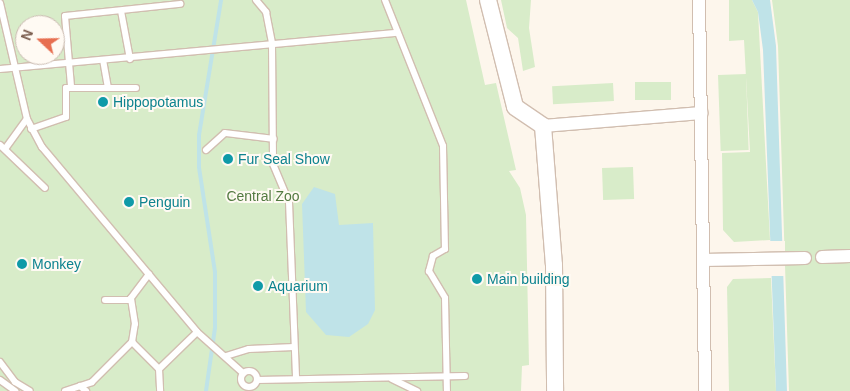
<!DOCTYPE html>
<html>
<head>
<meta charset="utf-8">
<style>
  body { margin:0 }
  #map { position:relative; width:850px; height:391px; overflow:hidden; background:#fdf6ec; font-family:Helvetica,sans-serif }
  div>[style] { position:absolute }
  [style*='--x'] { left:calc(var(--x)*1px); top:calc(var(--y)*1px); width:calc(var(--w)*1px); rotate:calc(var(--a)*1deg) }
  .green>* { inset:0; background:#d8ecc9; transform-origin:0 0 }
  .water>* { inset:0; background:#bfe3e8 }
  .pier>* { inset:0; background:#fdf6ec; transform-origin:0 0 }
  .stream>* { height:4px; margin:-2px; padding:0 2px; transform-origin:2px; border-radius:2px; background:#bfe3e8 }
  .roads { filter:drop-shadow(1px 0 #d1beb0) drop-shadow(-1px 0 #d1beb0) drop-shadow(0 1px #d1beb0) drop-shadow(0 -1px #d1beb0) }
  .service>* { height:6px; margin:-3px; padding:0 3px; transform-origin:3px; border-radius:3px; background:#fff }
  .service>.ring { margin:-3px; padding:0; box-sizing:content-box; background:none; border:6px solid #fff; border-radius:50% }
  .minor>* { height:12px; margin:-6px; padding:0 6px; transform-origin:6px; border-radius:6px; background:#fff }
  .tertiary>* { height:16px; margin:-8px; padding:0 8px; transform-origin:8px; border-radius:8px; background:#fff }
  .dots>* { width:14px; height:14px; translate:-50% -50%; box-sizing:border-box; border:2px solid #fffaf3; border-radius:50% }
  span { translate:-50% -50%; white-space:nowrap; text-align:center; line-height:1.15; -webkit-text-stroke:4px #fffaf3; paint-order:stroke }
  .culture-label { font-size:14px; color:#0d838f }
  .left { translate:0 -50%; text-align:left }
  .park-label { font-size:14px; color:#537a41 }
  .north { position:absolute; left:15px; top:15px; width:50px; height:50px; box-sizing:border-box; background:#fffaf3; border:1px solid #cabbb1; border-radius:50%; rotate:291deg; font-size:14px; font-weight:700; line-height:20px; text-align:center; color:#7a5c4d }
  .north::after { content:''; display:block; margin:auto; width:18px; height:22px; background:#e76f51; clip-path:polygon(50% 0,100% 100%,50% 72%,0 100%) }
</style>
</head>
<body>
<div id="map">
  <div class="green">
    <i style="clip-path:polygon(evenodd,0 0,466px 0,485px 85px,496px 83px,516px 170px,509px 171px,520px 188px,526px 215px,529px 365px,522px 366px,521px 391px,0 391px,0 0,25px 25px,55px 25px,55px 55px,25px 55px,25px 25px)"></i>
    <i style="clip-path:polygon(501px 0,531px 0,529px 28px,535px 67px,523px 71px,518px 38px,507px 28px)"></i>
    <i style="clip-path:polygon(729px 0,752px 0,758px 12px,770px 240px,734px 242px,723px 230px,722px 153px,750px 152px,744px 40px,729px 41px)"></i>
    <i style="clip-path:polygon(772px 0,850px 0,850px 391px,789px 391px,778px 46px)"></i>
    <i style="left:746px;top:74px;width:76px;height:28px;rotate:88deg"></i>
    <i style="left:671px;top:82px;width:18px;height:36px;rotate:90deg"></i>
    <i style="left:613px;top:83px;width:18px;height:61px;rotate:87deg"></i>
    <i style="left:633px;top:167px;width:32px;height:31px;rotate:88deg"></i>
    <i style="clip-path:polygon(771px 278px,776px 391px,729px 391px,727px 287px,733px 279px)"></i>
  </div>
  <div class="water">
    <i style="clip-path:polygon(752px 0,770px 0,776px 46px,787px 391px,776px 391px,763px 50px,758px 12px)"></i>
    <i style="clip-path:polygon(314px 187px,335px 194px,339px 225px,373px 223px,375px 310px,368px 324px,349px 337px,326px 335px,306px 312px,302px 204px)"></i>
  </div>
  <div class="pier">
    <i style="left:768px;top:241px;width:17px;height:35px"></i>
  </div>
  <div class="stream">
    <i style="--x:206;--y:391;--w:64;--a:-81.9"></i>
    <i style="--x:215;--y:328;--w:56;--a:-90"></i>
    <i style="--x:215;--y:272;--w:106;--a:-98.7"></i>
    <i style="--x:199;--y:167;--w:32;--a:-90"></i>
    <i style="--x:199;--y:135;--w:137;--a:-80.7"></i>
  </div>
  <div class="roads">
    <div class="service">
      <i style="--x:256;--y:0;--w:16;--a:50"></i>
      <i style="--x:266;--y:12;--w:33;--a:79"></i>
      <i style="--x:272;--y:44;--w:120;--a:89.5"></i>
      <i style="--x:273;--y:164;--w:41;--a:67.2"></i>
      <i style="--x:289;--y:202;--w:177;--a:87.7"></i>
      <i style="--x:385;--y:0;--w:157;--a:68.3"></i>
      <i style="--x:443;--y:146;--w:103;--a:88.9"></i>
      <i style="--x:445;--y:249;--w:14;--a:150"></i>
      <i style="--x:433;--y:256;--w:16;--a:105"></i>
      <i style="--x:429;--y:271;--w:31;--a:59"></i>
      <i style="--x:445;--y:298;--w:93;--a:88.8"></i>
      <i style="--x:0;--y:3;--w:119;--a:76.9"></i>
      <i style="--x:27;--y:119;--w:32;--a:62"></i>
      <i style="--x:42;--y:147;--w:241;--a:50"></i>
      <i style="--x:197;--y:332;--w:62;--a:41.7"></i>
      <i style="--x:121;--y:11;--w:49;--a:79.4"></i>
      <i style="--x:0;--y:69;--w:399;--a:-5.2"></i>
      <i style="--x:71;--y:86;--w:70;--a:-94.9"></i>
      <i style="--x:65;--y:16;--w:116;--a:-6"></i>
      <i style="--x:108;--y:88;--w:28;--a:0"></i>
      <i style="--x:31;--y:129;--w:37;--a:-19"></i>
      <i style="--x:66;--y:117;--w:29;--a:-90"></i>
      <i style="--x:66;--y:88;--w:42;--a:0"></i>
      <i style="--x:108;--y:88;--w:27;--a:-100"></i>
      <i style="--x:0;--y:145;--w:62;--a:43.7"></i>
      <i style="--x:5;--y:149;--w:37;--a:-54"></i>
      <i style="--x:206;--y:150;--w:25;--a:-42"></i>
      <i style="--x:225;--y:133;--w:49;--a:7"></i>
      <i style="--x:105;--y:300;--w:26;--a:0"></i>
      <i style="--x:132;--y:342;--w:38;--a:45"></i>
      <i style="--x:159;--y:369;--w:53;--a:-44.2"></i>
      <i style="--x:226;--y:356;--w:24;--a:-17"></i>
      <i style="--x:249;--y:349;--w:45;--a:-2.5"></i>
      <i style="--x:0;--y:362;--w:25;--a:53"></i>
      <i style="--x:15;--y:382;--w:17;--a:31"></i>
      <i style="--x:159;--y:369;--w:22;--a:87"></i>
      <i class="ring" style="left:241px;top:371px;width:10px;height:10px"></i>
      <i style="--x:392;--y:379;--w:28;--a:26"></i>
      <i style="--x:0;--y:380;--w:19;--a:36"></i>
      <i style="--x:257;--y:380;--w:208;--a:-1.1"></i>
      <i style="--x:80;--y:386;--w:8;--a:40"></i>
      <i style="--x:65;--y:391;--w:28;--a:-18"></i>
      <i style="--x:92;--y:382;--w:57;--a:-45"></i>
      <i style="--x:132;--y:342;--w:18;--a:-81"></i>
      <i style="--x:135;--y:324;--w:26;--a:-99"></i>
      <i style="--x:131;--y:298;--w:30;--a:-53"></i>
    </div>
    <div class="minor">
      <i style="--x:699;--y:0;--w:391;--a:89.1"></i>
      <i style="--x:543;--y:126;--w:159;--a:-4.7"></i>
      <i style="--x:822;--y:257;--w:28;--a:-2"></i>
      <i style="--x:703;--y:260;--w:102;--a:-1.1"></i>
    </div>
    <div class="tertiary">
      <i style="--x:488;--y:0;--w:110;--a:75.8"></i>
      <i style="--x:515;--y:107;--w:34;--a:34"></i>
      <i style="--x:543;--y:126;--w:139;--a:85.5"></i>
      <i style="--x:554;--y:265;--w:126;--a:89.5"></i>
    </div>
  </div>
  <div class="dots">
    <i style="left:103px;top:102px;background:#0f9aa8"></i>
    <i style="left:228px;top:159px;background:#0f9aa8"></i>
    <i style="left:129px;top:202px;background:#0f9aa8"></i>
    <i style="left:22px;top:264px;background:#0f9aa8"></i>
    <i style="left:477px;top:279px;background:#0f9aa8"></i>
    <i style="left:258px;top:286px;background:#0f9aa8"></i>
  </div>
  <div class="culture-label">
    <span class="left" style="left:113px;top:102px">Hippopotamus</span>
    <span class="left" style="left:238px;top:159px">Fur Seal Show</span>
    <span class="left" style="left:139px;top:202px">Penguin</span>
    <span class="left" style="left:32px;top:264px">Monkey</span>
    <span class="left" style="left:487px;top:279px">Main building</span>
    <span class="left" style="left:268px;top:286px">Aquarium</span>
  </div>
  <div class="park-label">
    <span style="left:263px;top:196px">Central Zoo</span>
  </div>
  <div class="north">N</div>
</div>
</body>
</html>
